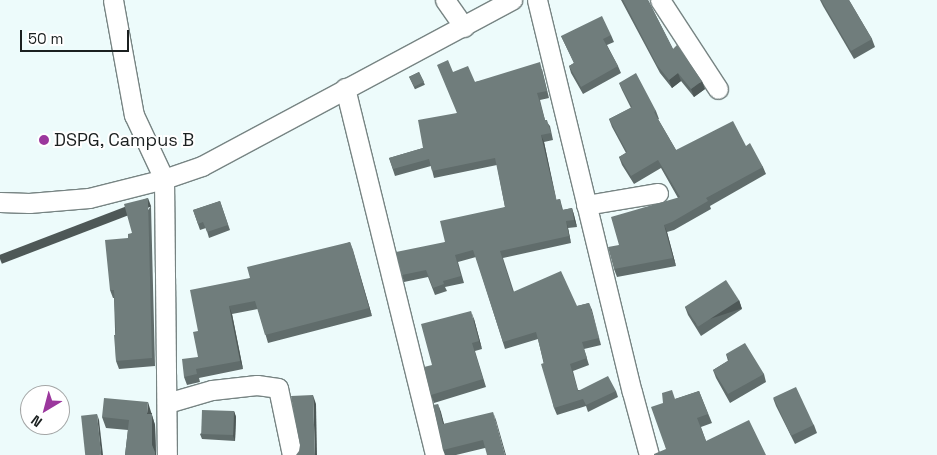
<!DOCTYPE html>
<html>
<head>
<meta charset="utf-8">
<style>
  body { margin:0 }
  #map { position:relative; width:937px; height:455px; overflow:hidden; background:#edfbfb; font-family:"Space Grotesk",sans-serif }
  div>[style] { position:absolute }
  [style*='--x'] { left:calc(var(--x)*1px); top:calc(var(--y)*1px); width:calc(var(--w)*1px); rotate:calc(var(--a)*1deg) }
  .roads { filter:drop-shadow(1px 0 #778483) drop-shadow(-1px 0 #778483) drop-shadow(0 1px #778483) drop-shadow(0 -1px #778483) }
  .minor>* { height:19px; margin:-9.5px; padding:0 9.5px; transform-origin:9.5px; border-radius:9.5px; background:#fff }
  .wall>* { inset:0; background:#606c6b; transform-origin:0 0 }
  .shaded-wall>* { inset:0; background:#4e5857; transform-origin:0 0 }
  .building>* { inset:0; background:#707d7c; transform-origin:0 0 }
  .dots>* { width:14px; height:14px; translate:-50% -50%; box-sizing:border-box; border:2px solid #fff; border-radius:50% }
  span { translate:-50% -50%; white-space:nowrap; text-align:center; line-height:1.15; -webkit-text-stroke:4px #fff; paint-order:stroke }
  .poi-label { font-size:18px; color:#1b2020 }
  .left { translate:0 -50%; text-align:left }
  .north { position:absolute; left:20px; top:385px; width:50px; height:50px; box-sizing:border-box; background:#fff; border:1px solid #a4a6a6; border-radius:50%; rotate:217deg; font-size:14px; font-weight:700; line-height:20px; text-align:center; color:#1b2020 }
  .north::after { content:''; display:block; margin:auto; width:18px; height:22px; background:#9b379d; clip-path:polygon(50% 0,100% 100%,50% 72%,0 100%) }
  .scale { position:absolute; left:20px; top:30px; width:109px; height:22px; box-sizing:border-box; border:2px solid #1b2020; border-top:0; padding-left:6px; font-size:15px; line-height:18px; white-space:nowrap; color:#1b2020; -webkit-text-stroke:4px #fff; paint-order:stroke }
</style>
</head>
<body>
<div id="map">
  <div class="roads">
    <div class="minor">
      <i style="--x:113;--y:0;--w:117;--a:79.7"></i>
      <i style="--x:134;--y:115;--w:71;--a:64.9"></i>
      <i style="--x:164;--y:179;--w:276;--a:89.4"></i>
      <i style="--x:445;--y:0;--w:33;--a:55"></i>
      <i style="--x:537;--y:0;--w:403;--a:76.4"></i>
      <i style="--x:632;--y:392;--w:65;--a:74.9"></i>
      <i style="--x:660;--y:0;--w:106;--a:56.9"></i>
      <i style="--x:345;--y:88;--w:378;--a:76.2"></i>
      <i style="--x:0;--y:202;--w:29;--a:2"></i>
      <i style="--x:29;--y:203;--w:60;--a:-4.8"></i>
      <i style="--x:89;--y:198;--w:77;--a:-14.2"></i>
      <i style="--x:164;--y:179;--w:40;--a:-18.9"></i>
      <i style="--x:202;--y:166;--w:352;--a:-28.2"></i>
      <i style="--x:586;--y:205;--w:73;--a:-9.5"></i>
      <i style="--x:167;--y:403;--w:47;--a:-16.1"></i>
      <i style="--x:212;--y:390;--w:45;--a:-6.3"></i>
      <i style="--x:257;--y:385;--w:21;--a:8"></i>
      <i style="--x:278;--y:388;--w:68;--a:78.2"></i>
    </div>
  </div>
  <div class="wall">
    <i style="clip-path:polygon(621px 0,648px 0,673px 49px,705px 89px,694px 97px,681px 81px,672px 88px,660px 73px)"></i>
    <i style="clip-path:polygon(820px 0,849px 0,872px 39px,875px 47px,854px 59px,823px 6px)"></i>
    <i style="clip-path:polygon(611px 35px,614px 42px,607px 45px,618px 66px,621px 73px,583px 94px,571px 73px,569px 66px,574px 63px,561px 36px)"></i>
    <i style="clip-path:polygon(542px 69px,549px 98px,540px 100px,545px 120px,550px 126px,553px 140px,544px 142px,556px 200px,560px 199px,563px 210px,572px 208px,574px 215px,577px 227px,568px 228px,571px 243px,503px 258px,514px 292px,577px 306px,589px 303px,601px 345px,584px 349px,589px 365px,573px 371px,578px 390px,616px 391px,618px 397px,588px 412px,586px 406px,557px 415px,554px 408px,538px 339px,505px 349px,476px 257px,458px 262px,464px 283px,445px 287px,447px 291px,435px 295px,428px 277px,404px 282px,402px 275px,445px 242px,505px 207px,497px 165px,434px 178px,431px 166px,395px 176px,389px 158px,423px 148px,457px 113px,453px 72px,475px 82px)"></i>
    <i style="left:419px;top:72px;width:14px;height:11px;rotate:65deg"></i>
    <i style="clip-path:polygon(619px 83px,656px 111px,659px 119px,658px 119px,676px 150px,746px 146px,763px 167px,766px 174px,710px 206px,711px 209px,674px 230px,667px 232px,676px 266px,617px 277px,614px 269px,619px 245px,678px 198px,661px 168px,634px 184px,622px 165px,619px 157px,626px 153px,612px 127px,609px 119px,631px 108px,622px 90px)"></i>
    <i style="clip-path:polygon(220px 201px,230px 230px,209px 238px,206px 228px,200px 230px,193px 210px)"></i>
    <i style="clip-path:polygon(151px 206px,155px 366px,119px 369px,116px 361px,114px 298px,113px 298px,110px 290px,128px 238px,132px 233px)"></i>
    <i style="clip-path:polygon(350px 242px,372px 316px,268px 343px,258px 309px,232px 314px,243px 369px,199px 378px,200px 382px,187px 385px,184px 377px,198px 357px,198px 331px,250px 278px)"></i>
    <i style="clip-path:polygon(739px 300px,742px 309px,701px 336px,688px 315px,685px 307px)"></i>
    <i style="clip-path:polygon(474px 319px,482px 349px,475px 351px,486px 387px,434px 403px,431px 395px)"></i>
    <i style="clip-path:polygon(726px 354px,764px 374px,766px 382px,730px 403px,716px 378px,713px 370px,728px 361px)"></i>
    <i style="clip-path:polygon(699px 391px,712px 423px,701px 427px,706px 441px,766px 455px,666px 449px,663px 403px)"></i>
    <i style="clip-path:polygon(773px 398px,814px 425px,817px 433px,795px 444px,776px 406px)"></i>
    <i style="clip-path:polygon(438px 404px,444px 424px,496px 420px,485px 448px,456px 455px,445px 455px,443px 450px)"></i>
    <i style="clip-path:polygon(234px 411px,236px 417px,235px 441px,202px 439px,200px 434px)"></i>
    <i style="clip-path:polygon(152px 413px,152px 415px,155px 425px,156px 455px,125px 455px,128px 430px,106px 428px,102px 417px)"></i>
  </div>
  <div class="shaded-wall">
    <i style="clip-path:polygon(678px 73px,681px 81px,672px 88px,669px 80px)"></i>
    <i style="clip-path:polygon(702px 81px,705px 89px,694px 97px,691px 89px)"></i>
    <i style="clip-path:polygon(541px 135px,544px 142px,558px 207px,556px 200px)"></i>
    <i style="left:148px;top:198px;width:9px;height:160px;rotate:69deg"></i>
    <i style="clip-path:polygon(572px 208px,574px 215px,577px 227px,574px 220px)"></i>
    <i style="clip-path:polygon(566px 221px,568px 228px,571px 243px,569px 236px)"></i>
    <i style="clip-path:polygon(664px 225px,667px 232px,676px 266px,673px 258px)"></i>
    <i style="clip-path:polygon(350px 242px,353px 250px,372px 316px,369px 308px)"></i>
    <i style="left:739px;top:300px;width:9px;height:49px;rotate:72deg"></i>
    <i style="clip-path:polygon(589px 303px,592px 310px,601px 345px)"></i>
    <i style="clip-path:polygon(229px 306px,232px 314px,243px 369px,240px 361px)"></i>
    <i style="clip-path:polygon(471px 311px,474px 319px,482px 349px,479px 341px)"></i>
    <i style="clip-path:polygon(313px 395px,316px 404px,317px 455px,315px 455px)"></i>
    <i style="clip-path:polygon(148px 402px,155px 425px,156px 455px,155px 455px,152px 445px,147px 414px)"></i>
    <i style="clip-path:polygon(438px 404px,441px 412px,446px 432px,443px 424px)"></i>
    <i style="clip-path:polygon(234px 411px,236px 417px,235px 441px,233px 436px)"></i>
    <i style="clip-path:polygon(493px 412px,496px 420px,506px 455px,505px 455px)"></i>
    <i style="clip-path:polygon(97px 414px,99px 420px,103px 455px,101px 455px)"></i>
  </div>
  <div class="building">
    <i style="clip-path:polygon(623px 0,648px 0,673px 49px,677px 45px,702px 81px,691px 89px,678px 73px,669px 80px,657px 65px)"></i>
    <i style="clip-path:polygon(821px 0,849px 0,872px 39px,851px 51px)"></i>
    <i style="clip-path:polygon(602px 16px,611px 35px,603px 39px,618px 66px,581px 87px,569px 66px,574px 63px,561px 36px)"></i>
    <i style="clip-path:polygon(448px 60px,453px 72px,468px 66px,475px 82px,540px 62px,547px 91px,537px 93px,545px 120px,547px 120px,551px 133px,541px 135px,556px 200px,560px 199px,562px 210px,572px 208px,574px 220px,566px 221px,569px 236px,500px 251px,513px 292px,561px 271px,577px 306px,589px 303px,599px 338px,582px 342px,587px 358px,570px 364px,578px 391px,608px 376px,616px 391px,586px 405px,583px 399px,554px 408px,541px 364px,544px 363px,536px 332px,503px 342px,473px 250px,455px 255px,461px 276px,443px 281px,444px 284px,433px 288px,426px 270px,402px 275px,396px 252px,445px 242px,440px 221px,505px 207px,495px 158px,432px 171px,429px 159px,393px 169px,389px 158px,423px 148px,418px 120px,457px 113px,437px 65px)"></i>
    <i style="left:419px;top:72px;width:11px;height:11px;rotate:63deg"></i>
    <i style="clip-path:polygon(636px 73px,656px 111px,654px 112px,676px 150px,733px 121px,746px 146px,750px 143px,763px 167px,706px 198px,708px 201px,672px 222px,664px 225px,673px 258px,614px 269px,608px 247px,619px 245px,611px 217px,680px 197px,658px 160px,631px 176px,619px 157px,627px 152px,609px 119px,632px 107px,619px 83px)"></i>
    <i style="clip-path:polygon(148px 198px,152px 358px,116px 361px,114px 335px,116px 335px,114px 290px,110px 290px,105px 240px,128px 238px,128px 234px,132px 233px,124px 204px)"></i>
    <i style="clip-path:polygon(220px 201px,228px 225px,207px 232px,203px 222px,198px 224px,193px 210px)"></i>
    <i style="clip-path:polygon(350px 242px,369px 308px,265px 335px,255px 301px,229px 306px,240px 361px,196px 369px,197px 374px,184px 377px,182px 359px,198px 357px,193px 332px,198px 331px,190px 290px,250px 278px,247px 267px)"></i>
    <i style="left:726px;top:280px;width:24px;height:49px;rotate:57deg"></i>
    <i style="clip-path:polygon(471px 311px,479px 341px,472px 343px,483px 379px,431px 395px,424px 367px,432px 365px,421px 324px)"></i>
    <i style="clip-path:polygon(745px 343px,764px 374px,728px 394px,713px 370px,729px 360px,726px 354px)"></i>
    <i style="left:796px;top:387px;width:42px;height:25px;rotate:65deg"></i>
    <i style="clip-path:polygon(672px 390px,675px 399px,699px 391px,708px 414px,697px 418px,706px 441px,749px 420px,766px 455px,654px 455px,654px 454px,666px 449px,651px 407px,663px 403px,662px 393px)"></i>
    <i style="clip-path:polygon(313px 395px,315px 455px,296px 455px,299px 451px,300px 445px,291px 396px)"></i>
    <i style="clip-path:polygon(104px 398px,148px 402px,147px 414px,152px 414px,152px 445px,155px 452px,155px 455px,125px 455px,129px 420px,102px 417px)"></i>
    <i style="clip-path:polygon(438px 404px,443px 424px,493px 412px,505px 455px,487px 455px,483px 440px,443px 450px,433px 405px)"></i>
    <i style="left:202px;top:410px;width:32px;height:24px;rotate:2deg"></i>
    <i style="left:97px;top:414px;width:41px;height:16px;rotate:84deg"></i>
  </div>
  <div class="dots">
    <i style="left:44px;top:140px;background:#9b379d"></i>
  </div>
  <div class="poi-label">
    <span class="left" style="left:54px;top:140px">DSPG, Campus B</span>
  </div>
  <div class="north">N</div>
  <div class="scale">50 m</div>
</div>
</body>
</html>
